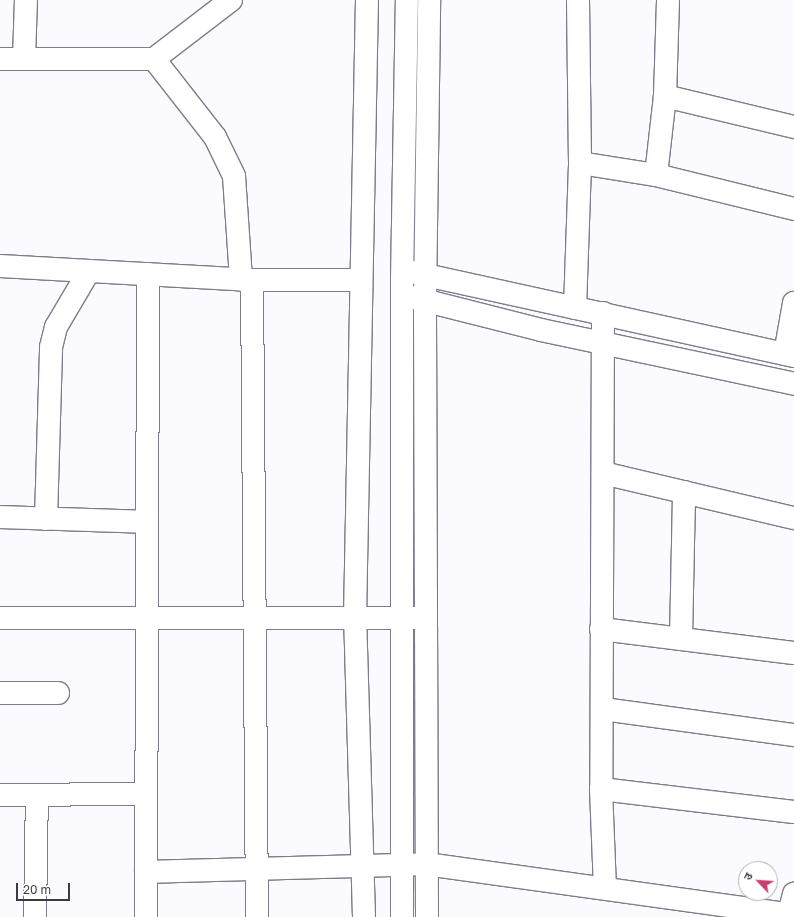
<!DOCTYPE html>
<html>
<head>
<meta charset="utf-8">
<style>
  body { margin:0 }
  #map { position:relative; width:794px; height:917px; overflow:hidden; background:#fbfafe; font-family:"Golos Text","Noto Sans Devanagari",sans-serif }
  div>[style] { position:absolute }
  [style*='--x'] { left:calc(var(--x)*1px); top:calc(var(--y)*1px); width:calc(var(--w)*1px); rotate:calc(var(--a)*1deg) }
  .roads { filter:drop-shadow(1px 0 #807b8b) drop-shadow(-1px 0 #807b8b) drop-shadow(0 1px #807b8b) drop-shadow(0 -1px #807b8b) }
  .minor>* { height:22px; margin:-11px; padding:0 11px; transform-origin:11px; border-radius:11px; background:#fff }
  .tertiary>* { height:22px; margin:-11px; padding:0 11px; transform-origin:11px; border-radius:11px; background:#fff }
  span { translate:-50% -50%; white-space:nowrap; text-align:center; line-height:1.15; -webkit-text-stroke:4px #fff; paint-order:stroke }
  .north { position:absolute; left:738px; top:861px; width:40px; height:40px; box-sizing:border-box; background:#fff; border:1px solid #b1b0b3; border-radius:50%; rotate:295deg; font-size:11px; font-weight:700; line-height:16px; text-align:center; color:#3c3a41 }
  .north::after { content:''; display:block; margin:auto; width:14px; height:18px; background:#c93d70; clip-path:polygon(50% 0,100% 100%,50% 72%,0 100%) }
  .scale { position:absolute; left:16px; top:883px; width:54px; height:18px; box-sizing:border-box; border:2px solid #3c3a41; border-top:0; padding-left:5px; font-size:12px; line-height:14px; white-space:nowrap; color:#3c3a41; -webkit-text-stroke:3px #fff; paint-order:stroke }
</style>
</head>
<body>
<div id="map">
  <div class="roads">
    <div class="minor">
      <i style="--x:0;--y:59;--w:154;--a:0"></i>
      <i style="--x:154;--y:59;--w:99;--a:52"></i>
      <i style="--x:215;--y:137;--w:43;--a:64"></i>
      <i style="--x:234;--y:176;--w:104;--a:86.1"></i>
      <i style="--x:24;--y:59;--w:59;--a:-88.1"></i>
      <i style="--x:154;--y:59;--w:97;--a:-37.5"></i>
      <i style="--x:665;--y:96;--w:133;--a:13.5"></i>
      <i style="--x:580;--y:163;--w:77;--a:9"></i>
      <i style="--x:656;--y:175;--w:142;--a:13.8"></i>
      <i style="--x:656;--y:175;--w:80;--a:-83.5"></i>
      <i style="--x:665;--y:96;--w:96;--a:-88.2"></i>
      <i style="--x:0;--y:266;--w:252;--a:3.2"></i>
      <i style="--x:252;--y:280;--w:108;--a:0"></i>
      <i style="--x:252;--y:280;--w:637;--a:89.55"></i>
      <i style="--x:575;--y:308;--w:145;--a:-88"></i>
      <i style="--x:580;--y:163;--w:163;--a:-90.7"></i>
      <i style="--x:603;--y:313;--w:476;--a:90.2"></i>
      <i style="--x:601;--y:789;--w:99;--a:87.7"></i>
      <i style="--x:785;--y:354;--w:52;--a:-80"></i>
      <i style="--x:603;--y:473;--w:196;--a:13.3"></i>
      <i style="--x:0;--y:517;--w:147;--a:1.9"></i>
      <i style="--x:46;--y:519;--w:172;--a:-88.3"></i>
      <i style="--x:51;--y:347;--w:21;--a:-76"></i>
      <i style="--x:56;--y:327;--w:65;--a:-59.5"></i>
      <i style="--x:0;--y:618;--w:425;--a:0"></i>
      <i style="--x:601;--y:629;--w:194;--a:7.1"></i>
      <i style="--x:681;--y:639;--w:147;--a:-88.8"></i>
      <i style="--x:0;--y:693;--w:58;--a:0"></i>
      <i style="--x:603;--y:709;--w:193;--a:7.8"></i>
      <i style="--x:601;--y:789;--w:194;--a:6.8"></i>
      <i style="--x:0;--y:795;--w:146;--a:-0.4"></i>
      <i style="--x:146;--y:872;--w:280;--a:-1.6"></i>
      <i style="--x:426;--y:864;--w:372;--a:7.9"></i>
      <i style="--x:789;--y:914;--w:21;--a:-76"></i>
      <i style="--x:35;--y:917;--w:122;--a:-89.1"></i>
      <i style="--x:146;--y:917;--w:643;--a:-89.82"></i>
      <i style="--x:364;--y:917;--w:299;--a:-91.7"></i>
      <i style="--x:355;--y:618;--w:618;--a:-88.89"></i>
    </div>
    <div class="tertiary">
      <i style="--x:412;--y:272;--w:391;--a:12.4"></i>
      <i style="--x:411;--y:297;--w:134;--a:14.2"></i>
      <i style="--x:541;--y:330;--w:259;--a:12"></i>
      <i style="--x:402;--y:917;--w:637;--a:-90"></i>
      <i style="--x:402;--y:280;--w:280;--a:-89"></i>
      <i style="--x:427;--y:917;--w:617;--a:-90.19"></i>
      <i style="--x:425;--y:300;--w:300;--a:-89.2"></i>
    </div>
  </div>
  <div class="north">उ</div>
  <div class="scale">20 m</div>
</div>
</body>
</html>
